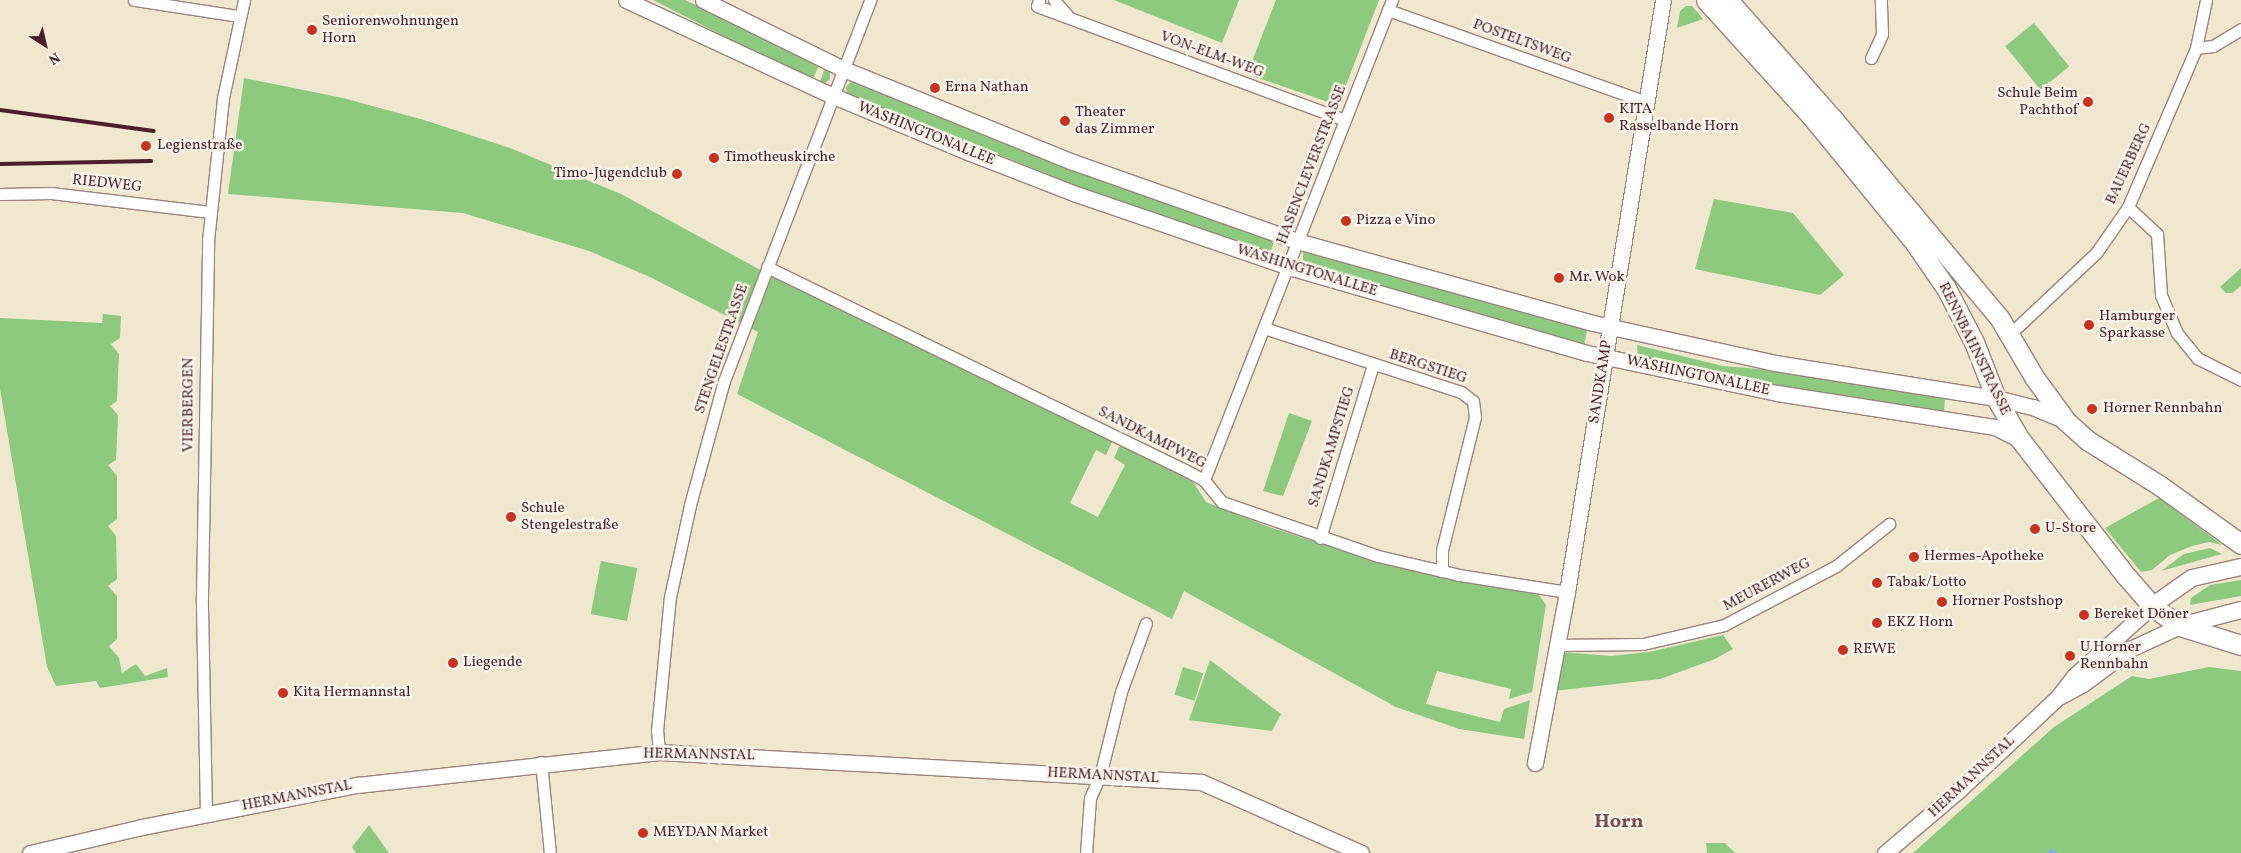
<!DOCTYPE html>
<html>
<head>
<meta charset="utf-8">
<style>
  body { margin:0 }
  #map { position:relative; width:2241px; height:853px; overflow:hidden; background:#efe7ce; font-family:Vollkorn,serif }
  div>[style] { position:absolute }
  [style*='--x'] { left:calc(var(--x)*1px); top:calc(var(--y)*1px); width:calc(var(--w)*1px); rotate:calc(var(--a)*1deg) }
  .green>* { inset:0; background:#8dc97f; transform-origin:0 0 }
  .stream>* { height:4px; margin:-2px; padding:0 2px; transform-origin:2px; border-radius:2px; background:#79b1e8 }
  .roads { filter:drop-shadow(1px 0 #9c837c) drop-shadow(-1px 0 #9c837c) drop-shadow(0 1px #9c837c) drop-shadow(0 -1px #9c837c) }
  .minor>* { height:11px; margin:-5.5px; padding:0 5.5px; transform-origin:5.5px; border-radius:5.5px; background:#fff }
  .tertiary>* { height:15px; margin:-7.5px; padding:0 7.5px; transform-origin:7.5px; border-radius:7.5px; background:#fff }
  .secondary>* { height:16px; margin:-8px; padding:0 8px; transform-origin:8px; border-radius:8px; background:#fff }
  .primary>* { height:19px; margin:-9.5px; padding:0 9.5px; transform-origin:9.5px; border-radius:9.5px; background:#fff }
  .rail>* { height:4px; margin:-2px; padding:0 2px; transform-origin:2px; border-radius:2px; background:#4a1f2b }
  .dots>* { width:14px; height:14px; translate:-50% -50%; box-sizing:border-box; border:2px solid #f7f3e8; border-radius:50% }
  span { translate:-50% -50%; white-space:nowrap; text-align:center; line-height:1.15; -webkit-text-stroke:5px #f7f3e8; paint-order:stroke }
  .poi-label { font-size:15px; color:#4a1f2b }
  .left { translate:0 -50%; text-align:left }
  .right { translate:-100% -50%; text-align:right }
  .street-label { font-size:15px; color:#4a1f2b }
  .district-label { font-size:20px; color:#7a4e4b; font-weight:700 }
  .north { position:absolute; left:20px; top:20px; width:50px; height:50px; -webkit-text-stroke:4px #f7f3e8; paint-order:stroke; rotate:145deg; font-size:14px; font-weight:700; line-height:20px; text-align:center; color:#4a1f2b }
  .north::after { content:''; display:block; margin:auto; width:18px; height:22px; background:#4a1f2b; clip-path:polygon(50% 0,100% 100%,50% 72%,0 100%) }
</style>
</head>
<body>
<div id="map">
  <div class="green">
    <i style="clip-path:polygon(653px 0,685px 0,820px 63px,812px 81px)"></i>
    <i style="clip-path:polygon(1114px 0,1239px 0,1222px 43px)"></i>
    <i style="clip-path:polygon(1276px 0,1379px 0,1341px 98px,1331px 103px,1247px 74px)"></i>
    <i style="clip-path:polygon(1686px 6px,1692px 6px,1703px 19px,1677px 28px,1680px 11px)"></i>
    <i style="left:2034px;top:23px;width:56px;height:37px;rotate:51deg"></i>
    <i style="clip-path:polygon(826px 65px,830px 70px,830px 79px,821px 86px,819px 84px)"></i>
    <i style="clip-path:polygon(244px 78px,343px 98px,424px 120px,510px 148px,621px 194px,777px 279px,1113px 440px,1106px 455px,1096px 450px,1070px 503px,1098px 517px,1125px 465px,1114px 458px,1121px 443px,1190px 477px,1206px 502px,1269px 527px,1378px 562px,1539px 595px,1546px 605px,1532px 692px,1509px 699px,1511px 689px,1437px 671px,1426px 704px,1500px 722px,1504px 709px,1530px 700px,1524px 739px,1459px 729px,1396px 707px,1184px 591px,1172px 619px,737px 394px,758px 332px,650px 277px,589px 251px,463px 213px,228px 194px)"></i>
    <i style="clip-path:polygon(852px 80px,1275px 239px,1269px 256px,1180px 227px,847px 94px,846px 87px)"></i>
    <i style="clip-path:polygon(1714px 199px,1793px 213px,1844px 275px,1820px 295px,1695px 269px)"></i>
    <i style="clip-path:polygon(1309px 249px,1588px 326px,1584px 345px,1303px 264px,1303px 251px)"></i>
    <i style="clip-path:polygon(2241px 268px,2241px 286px,2232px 293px,2226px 293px,2220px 287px)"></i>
    <i style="clip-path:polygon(103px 314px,121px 316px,120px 338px,111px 344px,119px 354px,117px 401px,110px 406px,118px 415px,116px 460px,108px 465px,117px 476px,117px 519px,108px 526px,116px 536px,117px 579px,108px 586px,117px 596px,117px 639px,109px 646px,119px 658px,122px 673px,136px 664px,145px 676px,167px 668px,168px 677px,100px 688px,96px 681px,56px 686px,47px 667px,0 389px,0 318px,102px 323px)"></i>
    <i style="clip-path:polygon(1637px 345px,1723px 366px,1799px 372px,1945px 398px,1944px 412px,1774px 387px,1638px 359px)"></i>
    <i style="clip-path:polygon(1289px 413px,1312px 421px,1283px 496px,1263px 491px)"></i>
    <i style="clip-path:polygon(2159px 498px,2222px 545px,2209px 542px,2192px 546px,2170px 555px,2152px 570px,2141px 572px,2105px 528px)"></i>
    <i style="clip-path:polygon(2210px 548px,2222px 554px,2161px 571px,2184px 554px)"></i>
    <i style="left:601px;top:561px;width:37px;height:54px;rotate:11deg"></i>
    <i style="clip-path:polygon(2241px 580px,2241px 596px,2190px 605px,2191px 598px,2210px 585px)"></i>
    <i style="clip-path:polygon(1723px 635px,1733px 649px,1715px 659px,1660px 679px,1553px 691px,1561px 652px,1611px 656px,1649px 652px)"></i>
    <i style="clip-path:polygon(1210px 660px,1281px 714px,1272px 731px,1189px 720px)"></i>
    <i style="left:1183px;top:667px;width:21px;height:29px;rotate:17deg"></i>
    <i style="clip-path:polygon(2209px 667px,2241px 671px,2241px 853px,1913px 853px,2054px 727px,2132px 676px,2149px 679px)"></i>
    <i style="clip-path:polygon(369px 825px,389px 853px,356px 853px,352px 847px)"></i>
    <i style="clip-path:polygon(1706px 843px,1725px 843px,1735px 853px,1707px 853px)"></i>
  </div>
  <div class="stream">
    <i style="--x:2051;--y:851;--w:4;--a:27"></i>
  </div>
  <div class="roads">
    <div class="minor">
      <i style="--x:134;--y:0;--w:106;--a:8.7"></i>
      <i style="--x:1039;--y:0;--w:6;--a:108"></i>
      <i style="--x:1037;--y:6;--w:328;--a:20.3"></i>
      <i style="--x:1054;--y:0;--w:23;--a:49"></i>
      <i style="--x:1388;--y:10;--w:274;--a:19.6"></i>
      <i style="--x:2196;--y:48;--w:17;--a:-7"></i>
      <i style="--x:2213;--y:46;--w:33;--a:-31"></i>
      <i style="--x:1871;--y:58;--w:26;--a:-65"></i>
      <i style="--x:1882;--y:34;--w:34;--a:-92"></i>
      <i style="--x:0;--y:194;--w:51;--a:-1.1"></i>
      <i style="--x:51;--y:193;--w:160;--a:6.8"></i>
      <i style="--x:2128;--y:207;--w:40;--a:43"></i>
      <i style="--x:2157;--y:234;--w:61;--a:86.2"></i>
      <i style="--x:2161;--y:295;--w:41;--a:67.2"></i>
      <i style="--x:2177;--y:333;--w:32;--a:51"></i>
      <i style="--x:2197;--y:358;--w:49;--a:26.6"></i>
      <i style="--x:767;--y:267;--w:465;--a:25.9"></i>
      <i style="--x:1185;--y:470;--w:21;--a:28"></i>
      <i style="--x:1204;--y:480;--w:28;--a:51"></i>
      <i style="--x:1222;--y:502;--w:165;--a:19.1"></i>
      <i style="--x:1378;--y:556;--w:83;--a:13.2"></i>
      <i style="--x:1459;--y:575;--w:109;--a:8.9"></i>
      <i style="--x:1264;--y:328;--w:207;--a:18"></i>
      <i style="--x:1461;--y:392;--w:15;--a:37"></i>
      <i style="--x:1473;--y:401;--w:16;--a:83"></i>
      <i style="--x:1475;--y:417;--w:137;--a:103.9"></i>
      <i style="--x:1442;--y:550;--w:21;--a:90"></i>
      <i style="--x:2010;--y:334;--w:118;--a:-43.3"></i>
      <i style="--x:2096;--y:253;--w:56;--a:-55.2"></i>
      <i style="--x:2128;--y:207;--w:173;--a:-66.8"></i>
      <i style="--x:2196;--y:48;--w:49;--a:-78.2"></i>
      <i style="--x:1204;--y:480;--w:516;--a:-68.61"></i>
      <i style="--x:1320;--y:538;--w:181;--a:-73"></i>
      <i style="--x:1556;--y:645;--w:87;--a:-0.7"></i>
      <i style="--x:1643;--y:644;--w:83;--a:-13.2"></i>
      <i style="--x:1724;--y:625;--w:127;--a:-27.8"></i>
      <i style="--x:1836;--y:566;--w:68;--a:-38.4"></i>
      <i style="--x:659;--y:752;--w:21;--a:-95"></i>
      <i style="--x:657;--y:731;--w:135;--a:-84.5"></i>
      <i style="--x:670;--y:597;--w:94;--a:-77.7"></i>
      <i style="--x:690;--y:505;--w:129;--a:-74.7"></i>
      <i style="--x:724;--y:381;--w:408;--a:-69"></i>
      <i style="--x:541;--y:762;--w:91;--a:84.4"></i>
      <i style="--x:206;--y:814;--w:218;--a:-91.1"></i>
      <i style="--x:202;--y:596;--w:355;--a:-89"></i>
      <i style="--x:208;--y:241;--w:144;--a:-84"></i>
      <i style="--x:223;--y:98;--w:100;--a:-77.9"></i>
      <i style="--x:1086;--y:853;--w:55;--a:-85.8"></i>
      <i style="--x:1090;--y:798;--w:24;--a:-66"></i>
      <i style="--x:1100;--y:776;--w:87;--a:-76"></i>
      <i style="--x:1121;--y:692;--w:73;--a:-70.1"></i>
    </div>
    <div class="tertiary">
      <i style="--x:626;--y:0;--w:226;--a:24.9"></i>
      <i style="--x:831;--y:95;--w:148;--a:22.6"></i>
      <i style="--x:968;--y:152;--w:116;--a:21.3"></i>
      <i style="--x:1076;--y:194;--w:225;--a:18.9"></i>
      <i style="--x:1289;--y:267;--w:310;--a:16.1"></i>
      <i style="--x:1587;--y:353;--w:194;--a:11.9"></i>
      <i style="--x:1777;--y:393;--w:221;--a:8.9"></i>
      <i style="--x:1995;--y:427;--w:28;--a:27"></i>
      <i style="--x:703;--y:0;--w:154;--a:26.2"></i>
      <i style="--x:841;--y:68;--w:250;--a:22.1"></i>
      <i style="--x:1073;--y:162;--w:238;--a:19.4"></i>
      <i style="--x:1297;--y:241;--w:307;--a:15.5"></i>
      <i style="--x:1593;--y:323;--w:186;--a:12.4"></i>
      <i style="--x:1775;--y:363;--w:224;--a:9"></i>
      <i style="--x:1996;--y:398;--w:38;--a:14"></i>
      <i style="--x:2033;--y:407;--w:36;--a:23"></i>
      <i style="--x:2061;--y:696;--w:25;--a:-29"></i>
      <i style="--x:2083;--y:684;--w:59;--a:-36.7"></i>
      <i style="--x:2130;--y:649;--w:55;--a:-24.7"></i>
      <i style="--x:1535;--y:763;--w:174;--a:-79.4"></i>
      <i style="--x:1567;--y:592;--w:600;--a:-80.79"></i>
      <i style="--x:30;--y:853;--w:115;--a:-13.1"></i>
      <i style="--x:142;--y:827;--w:219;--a:-11.1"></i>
      <i style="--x:357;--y:785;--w:304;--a:-6.2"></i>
      <i style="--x:659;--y:752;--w:543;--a:3.17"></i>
      <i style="--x:1201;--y:782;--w:175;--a:23.9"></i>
      <i style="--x:1885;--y:853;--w:97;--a:-40.4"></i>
      <i style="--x:1959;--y:790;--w:134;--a:-43.2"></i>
      <i style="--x:2057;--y:698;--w:29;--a:-52"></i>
      <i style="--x:2075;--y:675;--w:103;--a:-41.9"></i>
    </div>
    <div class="secondary">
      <i style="--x:2152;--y:606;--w:49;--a:-35"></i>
      <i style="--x:2192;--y:578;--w:50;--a:-12.7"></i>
      <i style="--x:2180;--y:626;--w:63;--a:-14.7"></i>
    </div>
    <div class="primary">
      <i style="--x:1706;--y:0;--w:158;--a:47.8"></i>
      <i style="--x:1812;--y:117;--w:163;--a:50.7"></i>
      <i style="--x:1915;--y:243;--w:55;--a:55.4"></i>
      <i style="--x:1946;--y:288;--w:61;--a:62.6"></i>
      <i style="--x:1974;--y:342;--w:60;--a:68.6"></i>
      <i style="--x:1996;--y:398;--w:46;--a:60.1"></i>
      <i style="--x:2019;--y:438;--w:176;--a:52.2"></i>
      <i style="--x:2127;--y:577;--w:38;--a:49"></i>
      <i style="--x:2152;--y:606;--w:34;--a:36"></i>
      <i style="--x:2180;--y:626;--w:64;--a:17.3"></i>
      <i style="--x:1728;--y:0;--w:159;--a:48.6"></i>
      <i style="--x:1833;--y:119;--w:261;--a:50.1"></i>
      <i style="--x:2000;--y:319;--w:67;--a:59.6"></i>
      <i style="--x:2034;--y:377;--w:54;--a:54"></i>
      <i style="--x:2066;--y:421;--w:28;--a:42"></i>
      <i style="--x:2087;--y:440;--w:85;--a:32"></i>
      <i style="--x:2159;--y:485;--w:101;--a:35.7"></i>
    </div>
  </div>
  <div class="rail">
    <i style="--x:0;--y:110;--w:155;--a:7.8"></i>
    <i style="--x:0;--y:164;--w:151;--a:-1.1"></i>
  </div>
  <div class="dots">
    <i style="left:312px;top:30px;background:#c8321e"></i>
    <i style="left:935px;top:88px;background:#c8321e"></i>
    <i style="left:2088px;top:102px;background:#c8321e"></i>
    <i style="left:1609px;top:118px;background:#c8321e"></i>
    <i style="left:1065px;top:121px;background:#c8321e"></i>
    <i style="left:146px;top:146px;background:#c8321e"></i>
    <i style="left:714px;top:158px;background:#c8321e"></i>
    <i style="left:677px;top:174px;background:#c8321e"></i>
    <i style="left:1346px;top:221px;background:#c8321e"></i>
    <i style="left:1559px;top:278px;background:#c8321e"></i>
    <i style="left:2089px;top:325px;background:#c8321e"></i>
    <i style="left:2092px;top:409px;background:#c8321e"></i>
    <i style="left:511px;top:517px;background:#c8321e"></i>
    <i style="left:2035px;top:529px;background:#c8321e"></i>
    <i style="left:1914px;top:557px;background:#c8321e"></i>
    <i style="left:1877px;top:583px;background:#c8321e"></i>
    <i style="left:1942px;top:602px;background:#c8321e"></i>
    <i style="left:2084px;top:615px;background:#c8321e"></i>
    <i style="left:1877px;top:623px;background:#c8321e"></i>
    <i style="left:1843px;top:650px;background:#c8321e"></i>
    <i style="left:2070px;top:656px;background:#c8321e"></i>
    <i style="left:453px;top:663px;background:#c8321e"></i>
    <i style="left:283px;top:693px;background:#c8321e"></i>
    <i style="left:643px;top:833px;background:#c8321e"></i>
  </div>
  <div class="poi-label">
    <span class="left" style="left:322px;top:30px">Seniorenwohnungen<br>Horn</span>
    <span class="left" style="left:945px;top:88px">Erna Nathan</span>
    <span class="right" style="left:2078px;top:102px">Schule Beim<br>Pachthof</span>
    <span class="left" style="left:1619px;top:118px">KITA<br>Rasselbande Horn</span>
    <span class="left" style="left:1075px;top:121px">Theater<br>das Zimmer</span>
    <span class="left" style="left:157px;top:146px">Legienstraße</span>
    <span class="left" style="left:724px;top:158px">Timotheuskirche</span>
    <span class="right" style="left:667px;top:174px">Timo-Jugendclub</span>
    <span class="left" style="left:1356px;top:221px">Pizza e Vino</span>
    <span class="left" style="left:1569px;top:278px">Mr. Wok</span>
    <span class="left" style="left:2099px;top:325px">Hamburger<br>Sparkasse</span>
    <span class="left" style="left:2103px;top:409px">Horner Rennbahn</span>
    <span class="left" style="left:521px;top:517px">Schule<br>Stengelestraße</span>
    <span class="left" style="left:2045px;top:529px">U-Store</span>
    <span class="left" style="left:1924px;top:557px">Hermes-Apotheke</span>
    <span class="left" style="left:1887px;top:583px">Tabak/Lotto</span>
    <span class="left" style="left:1952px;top:602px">Horner Postshop</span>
    <span class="left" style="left:2094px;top:615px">Bereket Döner</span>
    <span class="left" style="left:1887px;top:623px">EKZ Horn</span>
    <span class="left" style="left:2080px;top:656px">U Horner<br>Rennbahn</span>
    <span class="left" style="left:1853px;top:650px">REWE</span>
    <span class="left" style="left:463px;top:663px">Liegende</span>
    <span class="left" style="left:293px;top:693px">Kita Hermannstal</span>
    <span class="left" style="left:653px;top:833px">MEYDAN Market</span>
  </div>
  <div class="street-label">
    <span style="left:1522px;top:42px;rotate:20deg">POSTELTSWEG</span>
    <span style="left:1212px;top:55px;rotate:20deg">VON-ELM-WEG</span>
    <span style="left:926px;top:134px;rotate:22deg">WASHINGTONALLEE</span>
    <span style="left:2129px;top:164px;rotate:-65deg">BAUERBERG</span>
    <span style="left:1312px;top:165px;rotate:-69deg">HASENCLEVERSTRASSE</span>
    <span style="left:107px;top:184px;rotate:6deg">RIEDWEG</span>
    <span style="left:1307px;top:271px;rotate:17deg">WASHINGTONALLEE</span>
    <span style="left:722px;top:349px;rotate:-71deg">STENGELESTRASSE</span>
    <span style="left:1974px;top:349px;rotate:64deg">RENNBAHNSTRASSE</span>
    <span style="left:1428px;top:367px;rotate:18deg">BERGSTIEG</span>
    <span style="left:1698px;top:376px;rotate:12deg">WASHINGTONALLEE</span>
    <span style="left:1601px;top:382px;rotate:-81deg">SANDKAMP</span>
    <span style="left:189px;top:405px;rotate:-90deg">VIERBERGEN</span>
    <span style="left:1152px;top:438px;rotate:27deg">SANDKAMPWEG</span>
    <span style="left:1332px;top:447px;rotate:-73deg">SANDKAMPSTIEG</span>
    <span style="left:1767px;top:585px;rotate:-28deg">MEURERWEG</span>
    <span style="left:699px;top:755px;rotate:1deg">HERMANNSTAL</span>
    <span style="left:1103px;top:776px;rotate:3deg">HERMANNSTAL</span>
    <span style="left:1972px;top:777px;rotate:-43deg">HERMANNSTAL</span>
    <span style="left:297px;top:796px;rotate:-11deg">HERMANNSTAL</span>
  </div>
  <div class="district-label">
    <span style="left:1619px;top:822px">Horn</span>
  </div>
  <div class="north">N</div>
</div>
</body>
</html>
